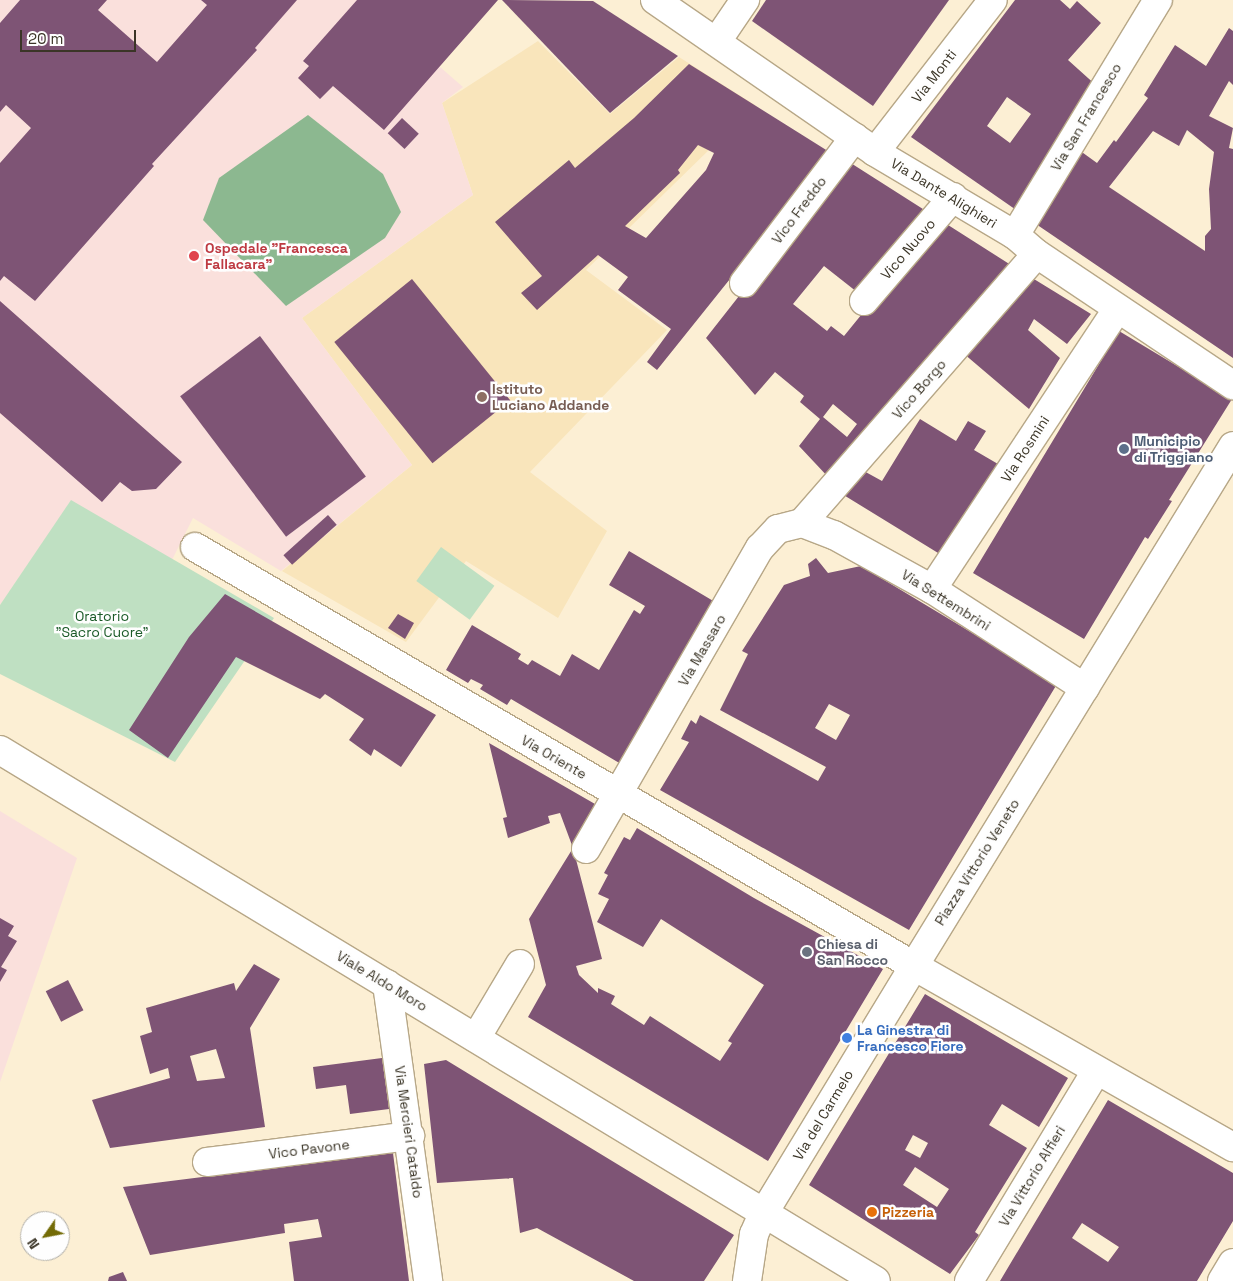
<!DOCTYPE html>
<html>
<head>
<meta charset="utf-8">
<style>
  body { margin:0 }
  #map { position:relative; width:1233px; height:1281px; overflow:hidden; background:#fcefd4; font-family:"Space Grotesk",sans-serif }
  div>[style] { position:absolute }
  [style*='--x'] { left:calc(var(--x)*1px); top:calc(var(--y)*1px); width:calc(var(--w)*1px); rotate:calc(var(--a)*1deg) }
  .built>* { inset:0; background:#f9e5bb }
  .medical>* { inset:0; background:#fae0dc }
  .green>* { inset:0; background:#bfe0c2; transform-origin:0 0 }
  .forest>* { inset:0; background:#8cb890 }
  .building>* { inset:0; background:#7e5475; transform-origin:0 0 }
  .roads { filter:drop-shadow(1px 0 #b7a787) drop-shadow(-1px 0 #b7a787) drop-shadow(0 1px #b7a787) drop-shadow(0 -1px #b7a787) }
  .minor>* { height:28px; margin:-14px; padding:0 14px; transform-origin:14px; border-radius:14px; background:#fff }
  .dots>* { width:14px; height:14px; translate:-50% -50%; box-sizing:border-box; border:2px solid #fefefe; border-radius:50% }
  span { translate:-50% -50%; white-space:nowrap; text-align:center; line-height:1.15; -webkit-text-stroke:5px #fefefe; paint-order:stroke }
  .street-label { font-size:14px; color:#3b3527 }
  .health-label { font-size:14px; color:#be3a42; font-weight:700 }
  .left { translate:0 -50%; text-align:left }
  .education-label { font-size:14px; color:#785e54; font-weight:700 }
  .service-label { font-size:14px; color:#4e5e75; font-weight:700 }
  .park-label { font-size:14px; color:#1a5a27 }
  .worship-label { font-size:14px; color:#5b616d; font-weight:700 }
  .shop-label { font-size:14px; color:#366cbe; font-weight:700 }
  .food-label { font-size:14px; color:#c56008; font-weight:700 }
  .north { position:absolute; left:20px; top:1211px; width:50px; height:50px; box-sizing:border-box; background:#fefefe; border:1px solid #b0aea8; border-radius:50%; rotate:237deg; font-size:14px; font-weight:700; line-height:20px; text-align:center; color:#3b3527 }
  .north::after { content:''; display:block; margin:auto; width:18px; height:22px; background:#736b06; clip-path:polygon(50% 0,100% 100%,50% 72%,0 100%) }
  .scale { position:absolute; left:20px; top:30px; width:116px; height:22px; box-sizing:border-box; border:2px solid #3b3527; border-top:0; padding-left:6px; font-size:15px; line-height:18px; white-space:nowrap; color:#3b3527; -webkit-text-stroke:4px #fefefe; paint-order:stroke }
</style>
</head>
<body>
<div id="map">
  <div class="built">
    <i style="clip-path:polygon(538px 41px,610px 114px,679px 57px,755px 105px,586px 270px,667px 330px,530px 472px,607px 531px,558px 618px,466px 561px,406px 642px,282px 571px,412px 465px,302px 318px,473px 195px,442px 103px)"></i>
  </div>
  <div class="medical">
    <i style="clip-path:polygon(0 0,363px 0,463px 87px,442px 103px,473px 195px,302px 318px,412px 465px,281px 571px,193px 518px,172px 560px,71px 501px,0 605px)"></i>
    <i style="clip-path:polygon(0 811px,77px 858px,0 1082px)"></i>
  </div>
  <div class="green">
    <i style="clip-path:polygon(71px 500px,274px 618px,175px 762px,0 674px,0 605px)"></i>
    <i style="left:441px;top:547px;width:66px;height:42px;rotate:36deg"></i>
  </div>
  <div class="forest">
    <i style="clip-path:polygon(308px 115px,383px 174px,401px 212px,385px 238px,286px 306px,203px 220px,219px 178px)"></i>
  </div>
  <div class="building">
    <i style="clip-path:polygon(20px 0,107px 0,98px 10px,157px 62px,207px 5px,201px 0,297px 0,255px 48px,257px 50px,152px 164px,154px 166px,35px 301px,4px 276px,0 281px,0 163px,31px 128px,6px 105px,0 112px,0 23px)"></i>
    <i style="clip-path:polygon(357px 0,498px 0,384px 130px,333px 86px,320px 99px,298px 78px,309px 66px,303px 61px)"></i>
    <i style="clip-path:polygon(502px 0,593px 1px,678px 56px,610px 113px)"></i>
    <i style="clip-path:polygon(766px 0,949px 0,873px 106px,752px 21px)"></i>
    <i style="clip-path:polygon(evenodd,1015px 0,1060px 0,1070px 9px,1077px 1px,1101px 23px,1068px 60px,1098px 87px,1019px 212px,911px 137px,1015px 0,1007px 97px,1031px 114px,1010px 143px,987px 126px,1007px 97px)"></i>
    <i style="clip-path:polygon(evenodd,1229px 28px,1233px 31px,1233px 85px,1229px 81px,1209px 116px,1233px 128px,1229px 148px,1233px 149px,1233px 358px,1033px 222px,1079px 150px,1097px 163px,1114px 140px,1116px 142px,1148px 98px,1144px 95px,1175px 45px,1206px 66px,1229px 28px,1187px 130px,1214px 152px,1209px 189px,1211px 229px,1205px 236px,1205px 251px,1109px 187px,1153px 131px,1179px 146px,1187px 130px)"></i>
    <i style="clip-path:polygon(evenodd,689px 64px,831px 153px,657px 370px,647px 362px,671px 329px,618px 290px,628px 277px,598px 255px,537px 310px,521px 293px,542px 276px,495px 222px,569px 160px,575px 168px,634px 118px,689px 64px,698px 145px,714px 153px,706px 170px,646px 238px,625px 226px,680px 173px,678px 170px,698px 145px)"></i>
    <i style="left:402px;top:118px;width:23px;height:21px;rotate:43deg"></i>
    <i style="clip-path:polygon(evenodd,846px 160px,1014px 267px,830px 479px,799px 446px,820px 419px,800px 402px,804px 396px,775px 372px,755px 395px,706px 338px,846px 160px,824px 266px,857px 292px,901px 266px,844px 336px,831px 326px,827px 331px,793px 304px,824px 266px,846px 160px,833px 404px,857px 424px,847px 437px,823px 417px,833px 404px)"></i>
    <i style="clip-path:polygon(1029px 276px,1091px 314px,1067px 344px,1034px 319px,1028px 330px,1060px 358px,1029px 409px,963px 353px)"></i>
    <i style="left:412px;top:279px;width:156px;height:100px;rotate:51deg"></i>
    <i style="clip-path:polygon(0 301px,182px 462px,156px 489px,132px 491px,120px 482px,102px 502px,0 413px)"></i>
    <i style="clip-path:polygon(1119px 331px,1232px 399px,1169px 500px,1172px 501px,1148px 539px,1145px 537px,1084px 639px,973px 573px)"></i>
    <i style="left:260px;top:336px;width:176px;height:100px;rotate:53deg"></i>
    <i style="clip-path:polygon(920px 419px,956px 441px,968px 421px,986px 431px,974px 450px,998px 464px,943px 556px,842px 494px,862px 470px,882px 481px)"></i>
    <i style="left:328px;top:515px;width:13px;height:60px;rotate:48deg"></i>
    <i style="clip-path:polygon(629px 551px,715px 602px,621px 764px,511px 699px,507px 705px,480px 689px,483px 685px,471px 679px,468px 683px,446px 670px,472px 625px,521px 654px,518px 659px,528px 665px,532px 660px,560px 676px,572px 654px,599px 670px,634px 610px,640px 614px,645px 606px,609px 585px)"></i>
    <i style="clip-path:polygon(evenodd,816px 558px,828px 573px,861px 566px,1057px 684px,909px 930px,660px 790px,689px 742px,681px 739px,691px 720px,696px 724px,700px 715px,818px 781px,826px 767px,720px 710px,748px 654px,742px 651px,784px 585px,810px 576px,808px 564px,816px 558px,829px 704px,850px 715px,836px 740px,815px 728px,829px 704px)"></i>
    <i style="clip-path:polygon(225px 594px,436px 715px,401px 767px,374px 749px,371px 756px,349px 740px,364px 719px,325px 694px,320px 699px,236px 657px,168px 758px,129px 730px,189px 637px)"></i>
    <i style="clip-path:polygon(398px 614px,414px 623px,405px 639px,388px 628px)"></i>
    <i style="clip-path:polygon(489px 743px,595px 804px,573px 848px,602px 959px,576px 966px,579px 975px,598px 993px,598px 988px,615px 996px,611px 1004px,644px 1025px,650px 1016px,720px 1061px,732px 1043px,728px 1041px,764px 985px,661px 919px,643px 947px,597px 922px,609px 899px,598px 894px,608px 875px,604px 873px,624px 837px,630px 840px,637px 828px,754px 898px,883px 969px,768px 1161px,528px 1017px,546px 985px,529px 919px,573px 848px,560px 813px,548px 816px,550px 823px,508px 838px,503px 818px,507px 817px)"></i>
    <i style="clip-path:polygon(0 918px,14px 926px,8px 936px,17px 941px,1px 967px,7px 970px,0 982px)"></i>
    <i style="clip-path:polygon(evenodd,254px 964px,280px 979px,250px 1028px,265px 1127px,110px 1148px,92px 1100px,170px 1078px,168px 1068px,150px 1074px,140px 1036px,152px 1032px,146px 1008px,234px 983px,236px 991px,254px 964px,216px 1049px,225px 1078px,197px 1081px,190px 1056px,216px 1049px)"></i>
    <i style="left:68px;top:980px;width:34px;height:25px;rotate:63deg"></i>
    <i style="clip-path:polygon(evenodd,925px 994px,1068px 1078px,1039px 1127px,1002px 1104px,989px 1125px,1027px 1148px,975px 1232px,979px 1235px,950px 1274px,809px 1185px,925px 994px,913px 1135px,928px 1143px,920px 1158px,905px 1150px,913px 1135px,925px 994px,915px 1167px,949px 1189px,937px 1207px,903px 1185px,915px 1167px)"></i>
    <i style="clip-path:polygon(382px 1058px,389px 1109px,350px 1114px,346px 1085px,316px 1089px,313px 1067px)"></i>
    <i style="clip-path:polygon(446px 1060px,734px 1235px,704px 1281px,634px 1281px,537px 1228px,520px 1233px,513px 1178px,437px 1183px,424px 1064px)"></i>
    <i style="clip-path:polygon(evenodd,1108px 1100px,1233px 1173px,1233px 1221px,1197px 1281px,1000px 1281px,1108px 1100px,1082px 1223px,1119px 1247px,1108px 1262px,1072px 1238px,1082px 1223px)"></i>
    <i style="clip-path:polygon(393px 1153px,409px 1281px,294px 1281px,289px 1242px,322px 1237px,318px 1219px,284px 1224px,285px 1233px,150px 1255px,123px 1187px)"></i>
    <i style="clip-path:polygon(123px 1272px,127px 1281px,108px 1281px,109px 1277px)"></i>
  </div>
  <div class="roads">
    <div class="minor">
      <i style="--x:655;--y:0;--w:267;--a:34.6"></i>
      <i style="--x:875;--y:152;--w:163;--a:30.7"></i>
      <i style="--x:1015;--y:235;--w:29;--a:41"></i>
      <i style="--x:1037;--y:254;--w:236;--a:33.8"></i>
      <i style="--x:717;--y:41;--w:50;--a:-55.7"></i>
      <i style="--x:875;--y:152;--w:192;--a:-52.2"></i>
      <i style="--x:1015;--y:235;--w:275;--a:-58.7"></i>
      <i style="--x:744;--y:283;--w:183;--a:-52.8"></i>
      <i style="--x:864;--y:301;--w:137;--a:-49.4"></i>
      <i style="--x:1233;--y:446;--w:610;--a:121.53"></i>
      <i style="--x:914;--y:966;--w:367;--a:29.6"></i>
      <i style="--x:802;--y:523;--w:357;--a:-48.9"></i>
      <i style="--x:802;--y:523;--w:34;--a:21"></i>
      <i style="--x:834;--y:535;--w:112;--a:28.9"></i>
      <i style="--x:932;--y:589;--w:182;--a:32.9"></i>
      <i style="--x:195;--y:547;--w:832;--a:30.23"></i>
      <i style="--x:914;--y:966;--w:290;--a:121.3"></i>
      <i style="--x:763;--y:1214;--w:22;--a:114"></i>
      <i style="--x:754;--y:1234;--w:48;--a:98.5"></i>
      <i style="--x:932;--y:589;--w:336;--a:-56.5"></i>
      <i style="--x:0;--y:750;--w:1024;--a:31.22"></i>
      <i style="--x:586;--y:849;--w:348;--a:-60"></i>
      <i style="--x:760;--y:548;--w:26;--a:-47"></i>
      <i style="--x:778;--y:529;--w:25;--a:-14"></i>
      <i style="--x:387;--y:984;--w:300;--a:82.1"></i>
      <i style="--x:476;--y:1038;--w:86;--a:-59.3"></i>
      <i style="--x:207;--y:1162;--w:205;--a:-7.3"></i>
      <i style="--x:969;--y:1281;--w:245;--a:-58.8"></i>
      <i style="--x:1222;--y:1281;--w:21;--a:-59"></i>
    </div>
  </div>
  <div class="dots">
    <i style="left:194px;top:256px;background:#e0444e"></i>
    <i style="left:482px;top:397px;background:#8d6e63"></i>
    <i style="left:1124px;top:449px;background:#5c6f8a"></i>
    <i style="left:807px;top:952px;background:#6b7280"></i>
    <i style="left:847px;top:1038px;background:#3f7fe0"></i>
    <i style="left:872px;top:1212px;background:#e8710a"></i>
  </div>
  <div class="street-label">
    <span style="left:934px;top:76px;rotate:-52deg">Via Monti</span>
    <span style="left:1086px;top:117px;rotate:-59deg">Via San Francesco</span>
    <span style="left:944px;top:193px;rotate:31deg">Via Dante Alighieri</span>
    <span style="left:799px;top:210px;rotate:-53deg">Vico Freddo</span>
    <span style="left:908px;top:249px;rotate:-49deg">Vico Nuovo</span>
    <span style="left:919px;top:389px;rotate:-49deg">Vico Borgo</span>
    <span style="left:1025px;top:449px;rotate:-57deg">Via Rosmini</span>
    <span style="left:946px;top:600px;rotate:32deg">Via Settembrini</span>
    <span style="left:702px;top:650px;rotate:-60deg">Via Massaro</span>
    <span style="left:554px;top:757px;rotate:30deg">Via Oriente</span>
    <span style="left:977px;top:862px;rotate:-58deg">Piazza Vittorio Veneto</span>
    <span style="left:382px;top:981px;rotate:31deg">Viale Aldo Moro</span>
    <span style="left:823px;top:1115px;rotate:-59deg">Via del Carmelo</span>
    <span style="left:409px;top:1132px;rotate:82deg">Via Mercieri Cataldo</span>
    <span style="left:309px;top:1149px;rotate:-7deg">Vico Pavone</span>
    <span style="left:1032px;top:1176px;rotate:-59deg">Via Vittorio Alfieri</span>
  </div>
  <div class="health-label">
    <span class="left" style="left:205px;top:256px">Ospedale "Francesca<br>Fallacara"</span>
  </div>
  <div class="education-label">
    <span class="left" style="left:492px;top:397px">Istituto<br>Luciano Addande</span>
  </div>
  <div class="service-label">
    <span class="left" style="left:1134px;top:449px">Municipio<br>di Triggiano</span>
  </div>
  <div class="park-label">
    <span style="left:102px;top:624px">Oratorio<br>"Sacro Cuore"</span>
  </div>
  <div class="worship-label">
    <span class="left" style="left:817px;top:952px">Chiesa di<br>San Rocco</span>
  </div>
  <div class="shop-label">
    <span class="left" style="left:857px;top:1038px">La Ginestra di<br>Francesco Fiore</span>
  </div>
  <div class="food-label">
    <span class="left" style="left:882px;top:1212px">Pizzeria</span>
  </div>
  <div class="north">N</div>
  <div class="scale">20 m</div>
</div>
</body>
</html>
